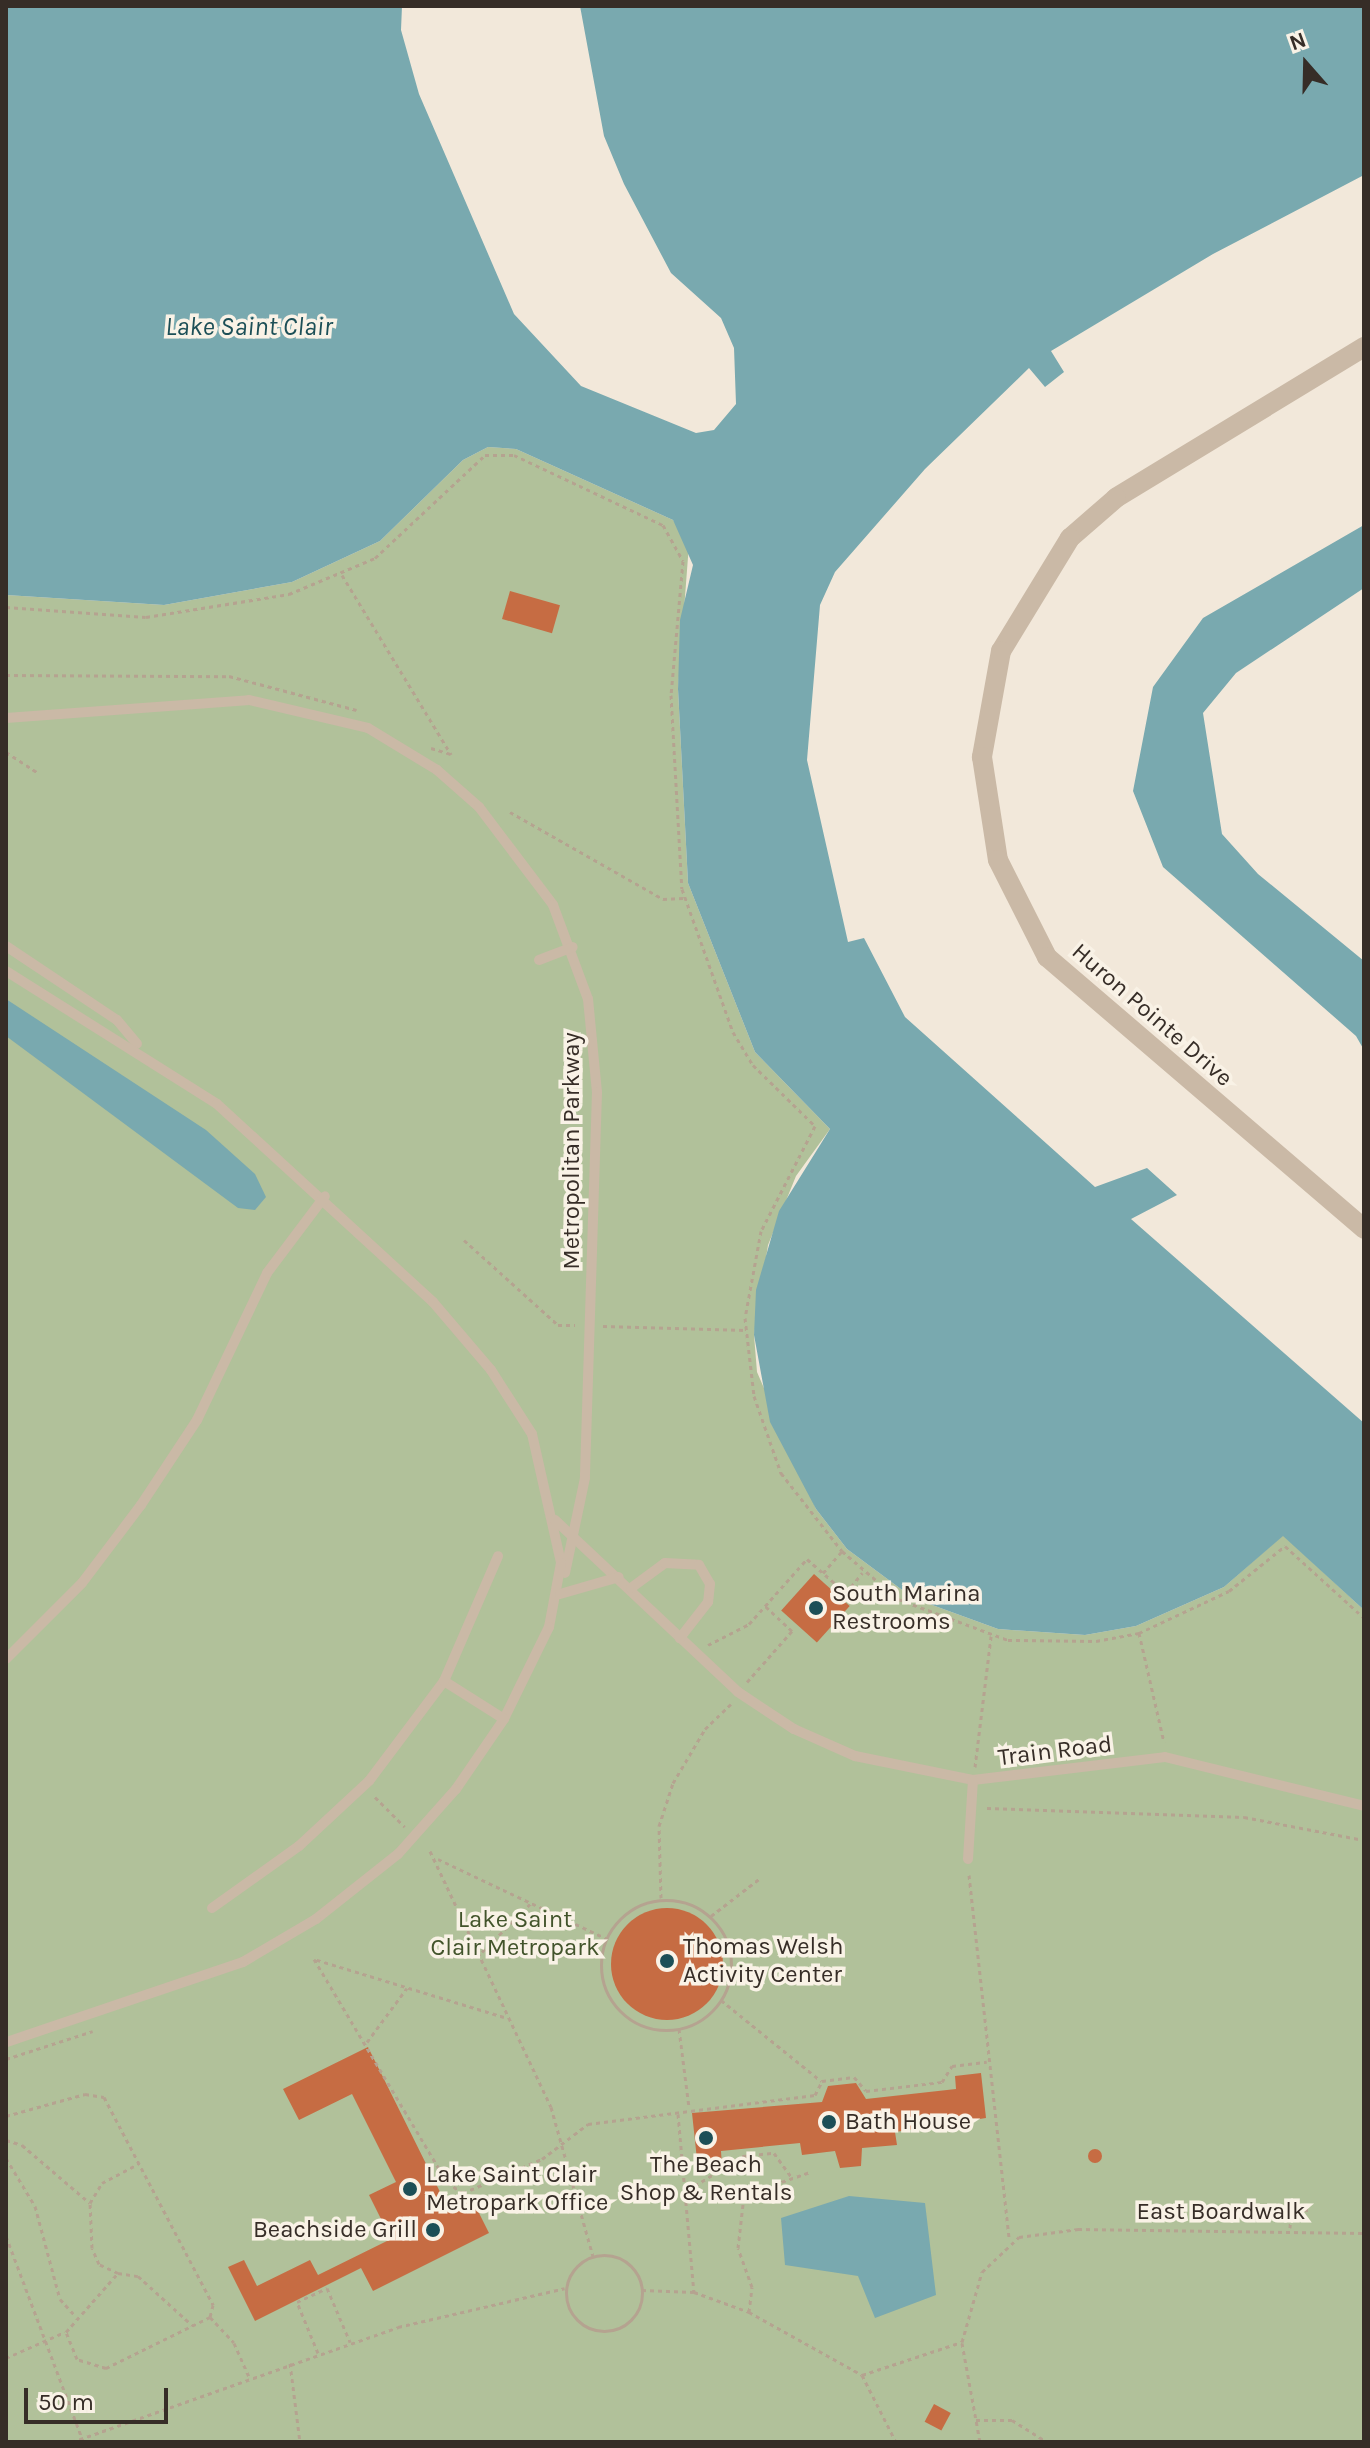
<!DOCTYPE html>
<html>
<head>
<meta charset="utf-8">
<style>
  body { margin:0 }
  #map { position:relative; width:1370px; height:2448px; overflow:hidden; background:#f2e8da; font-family:Karla,sans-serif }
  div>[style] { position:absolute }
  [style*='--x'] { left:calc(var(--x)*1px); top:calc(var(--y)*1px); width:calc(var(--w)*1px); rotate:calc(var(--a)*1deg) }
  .green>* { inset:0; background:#b1c19a }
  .water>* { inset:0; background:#79a9af }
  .building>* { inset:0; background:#c66c43; transform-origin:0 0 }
  .round { border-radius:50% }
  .path>* { height:3px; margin-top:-1.5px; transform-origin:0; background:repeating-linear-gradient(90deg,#b5a390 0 4px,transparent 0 8px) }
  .path>.ring { margin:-1.5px; padding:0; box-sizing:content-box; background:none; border:3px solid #b5a390; border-radius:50% }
  .lane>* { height:10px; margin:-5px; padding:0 5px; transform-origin:5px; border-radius:5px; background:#cab9a6 }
  .street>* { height:20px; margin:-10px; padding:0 10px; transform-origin:10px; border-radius:10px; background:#cab9a6 }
  .dots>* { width:22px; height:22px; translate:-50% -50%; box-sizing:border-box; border:4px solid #f9f2e6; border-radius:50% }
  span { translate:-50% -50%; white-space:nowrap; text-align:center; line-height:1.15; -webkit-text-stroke:7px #f9f2e6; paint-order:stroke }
  .street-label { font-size:24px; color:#362d27 }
  .poi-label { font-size:24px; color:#362d27 }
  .left { translate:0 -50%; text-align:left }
  .right { translate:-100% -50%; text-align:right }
  .park-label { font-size:24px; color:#42542b }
  .water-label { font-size:26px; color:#1c4f57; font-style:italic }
  .frame { position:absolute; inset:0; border:8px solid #362d27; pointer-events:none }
  .north { position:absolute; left:1266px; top:24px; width:80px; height:80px; -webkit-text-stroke:6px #f9f2e6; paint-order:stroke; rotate:340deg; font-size:22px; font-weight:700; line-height:32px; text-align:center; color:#362d27 }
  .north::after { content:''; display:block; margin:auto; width:28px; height:36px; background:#362d27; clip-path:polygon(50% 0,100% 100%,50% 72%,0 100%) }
  .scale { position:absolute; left:24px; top:2388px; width:144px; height:36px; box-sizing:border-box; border:4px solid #362d27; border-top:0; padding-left:10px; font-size:24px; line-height:28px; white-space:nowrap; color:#362d27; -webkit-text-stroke:6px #f9f2e6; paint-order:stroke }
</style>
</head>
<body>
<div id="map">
  <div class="green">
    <i style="clip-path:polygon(488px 447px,516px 449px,673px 520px,689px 544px,678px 689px,688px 883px,755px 1052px,830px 1129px,796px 1176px,768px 1245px,754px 1335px,757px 1372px,816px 1509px,847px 1549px,913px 1598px,998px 1629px,1085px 1635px,1136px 1626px,1224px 1587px,1283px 1535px,1364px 1610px,1364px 2442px,6px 2442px,6px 595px,164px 605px,292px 582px,380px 541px,463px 460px)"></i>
  </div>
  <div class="water">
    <i style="clip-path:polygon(6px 6px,402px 6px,401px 30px,419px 94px,514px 314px,581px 386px,696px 433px,714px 430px,736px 404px,734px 348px,721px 318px,671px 273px,624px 184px,604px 136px,580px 6px,1364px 6px,1364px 175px,1213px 254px,1051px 351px,1064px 372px,1045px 387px,1029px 368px,925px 469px,835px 572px,820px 605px,807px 760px,848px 942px,864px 938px,905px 1017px,1095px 1187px,1147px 1168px,1177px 1195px,1131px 1219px,1364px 1423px,1364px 1610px,1283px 1536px,1224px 1587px,1136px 1626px,1085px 1635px,998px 1629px,913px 1598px,847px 1549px,816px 1509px,770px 1422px,754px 1335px,756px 1290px,779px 1211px,830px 1129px,755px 1052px,688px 883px,678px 689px,680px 620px,693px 565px,673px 520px,516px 449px,488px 447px,463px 460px,380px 541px,292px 582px,164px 605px,6px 595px)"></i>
    <i style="clip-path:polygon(1364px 525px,1364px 588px,1236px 673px,1203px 713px,1222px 834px,1258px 874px,1364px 961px,1364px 1050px,1356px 1036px,1163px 867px,1133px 791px,1153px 687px,1203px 618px)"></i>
    <i style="clip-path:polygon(6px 999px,206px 1130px,255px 1174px,266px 1197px,255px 1210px,238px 1208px,6px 1036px)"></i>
    <i style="clip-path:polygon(849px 2196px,925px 2203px,936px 2295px,875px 2318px,858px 2276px,785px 2265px,781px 2218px)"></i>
  </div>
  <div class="building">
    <i style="left:510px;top:591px;width:52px;height:29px;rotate:16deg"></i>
    <i style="left:814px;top:1574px;width:48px;height:49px;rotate:42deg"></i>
    <i class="round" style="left:611px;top:1908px;width:112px;height:112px"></i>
    <i style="clip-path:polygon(368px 2047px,449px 2210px,472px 2199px,489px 2233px,373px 2291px,361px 2268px,255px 2321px,228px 2267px,244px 2260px,257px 2286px,310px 2260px,318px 2275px,391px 2239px,369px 2195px,396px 2182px,352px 2094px,299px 2120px,283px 2089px)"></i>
    <i style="clip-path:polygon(981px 2073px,986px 2118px,895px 2132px,897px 2145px,862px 2148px,861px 2166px,840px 2168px,835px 2151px,802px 2155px,800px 2143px,721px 2151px,722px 2166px,698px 2169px,692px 2113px,822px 2102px,828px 2086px,856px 2083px,866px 2099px,956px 2089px,955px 2076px)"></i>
    <i class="round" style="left:1088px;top:2149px;width:14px;height:14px"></i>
    <i style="left:934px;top:2404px;width:19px;height:20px;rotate:28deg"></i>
  </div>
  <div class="path">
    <i style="--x:342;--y:575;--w:210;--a:58.7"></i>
    <i style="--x:6;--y:607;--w:140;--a:4.1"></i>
    <i style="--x:146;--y:617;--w:145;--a:-9.1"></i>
    <i style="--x:289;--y:594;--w:93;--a:-22.7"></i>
    <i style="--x:375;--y:558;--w:151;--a:-43.1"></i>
    <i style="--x:485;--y:455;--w:29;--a:0"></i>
    <i style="--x:514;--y:455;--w:165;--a:25.2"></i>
    <i style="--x:663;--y:525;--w:41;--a:60.9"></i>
    <i style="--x:683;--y:561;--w:135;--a:95.1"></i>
    <i style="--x:671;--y:695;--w:194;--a:86.8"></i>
    <i style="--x:682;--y:889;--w:152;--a:70.4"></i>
    <i style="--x:733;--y:1032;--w:39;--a:59"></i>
    <i style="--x:753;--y:1065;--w:87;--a:44.5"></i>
    <i style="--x:815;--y:1126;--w:118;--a:117.2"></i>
    <i style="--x:761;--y:1231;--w:88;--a:100.4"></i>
    <i style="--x:745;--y:1318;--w:79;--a:83.4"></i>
    <i style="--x:754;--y:1396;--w:82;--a:70.7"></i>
    <i style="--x:781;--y:1473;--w:99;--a:52"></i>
    <i style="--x:842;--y:1551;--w:74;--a:40.6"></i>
    <i style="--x:898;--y:1599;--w:117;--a:20.4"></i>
    <i style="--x:1008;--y:1640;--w:88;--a:0.7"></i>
    <i style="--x:1096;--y:1641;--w:44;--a:-10.5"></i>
    <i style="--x:1139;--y:1633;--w:99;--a:-25"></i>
    <i style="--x:1229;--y:1591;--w:72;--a:-38.8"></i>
    <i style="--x:1285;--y:1546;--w:107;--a:42.3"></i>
    <i style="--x:6;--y:675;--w:223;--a:0.3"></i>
    <i style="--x:229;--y:676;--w:132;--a:14.9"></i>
    <i style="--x:431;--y:748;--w:21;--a:17"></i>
    <i style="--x:6;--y:752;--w:38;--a:33"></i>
    <i style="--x:510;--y:812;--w:176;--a:29.6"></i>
    <i style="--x:663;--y:899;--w:20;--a:-3"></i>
    <i style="--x:464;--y:1240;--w:127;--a:42.1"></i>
    <i style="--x:558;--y:1325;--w:17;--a:0"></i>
    <i style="--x:603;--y:1326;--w:143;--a:1.6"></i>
    <i style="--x:823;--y:1573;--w:29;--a:-49"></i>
    <i style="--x:1139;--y:1633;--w:112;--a:77.1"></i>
    <i style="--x:708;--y:1645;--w:46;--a:-27.1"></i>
    <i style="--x:749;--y:1624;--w:87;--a:-48.3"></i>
    <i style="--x:807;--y:1559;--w:52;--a:41.1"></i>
    <i style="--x:846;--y:1593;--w:26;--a:-51"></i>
    <i style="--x:747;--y:1682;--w:68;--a:-48.6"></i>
    <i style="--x:792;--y:1631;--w:37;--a:-137"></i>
    <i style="--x:975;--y:1767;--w:132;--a:-83"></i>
    <i style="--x:375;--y:1797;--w:42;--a:45"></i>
    <i style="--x:987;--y:1808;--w:257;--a:2"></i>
    <i style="--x:1244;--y:1817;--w:122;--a:10.9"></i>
    <i style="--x:430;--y:1851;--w:283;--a:64.7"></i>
    <i style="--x:551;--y:2107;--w:155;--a:74.3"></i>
    <i style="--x:438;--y:1859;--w:187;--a:25.3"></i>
    <i style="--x:969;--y:1875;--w:367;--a:83.7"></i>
    <i style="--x:661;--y:1898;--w:72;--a:-91.6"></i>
    <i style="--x:659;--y:1826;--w:45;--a:-72"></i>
    <i style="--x:673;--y:1783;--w:63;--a:-59.3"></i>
    <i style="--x:705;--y:1729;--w:36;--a:-44"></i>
    <i class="ring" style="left:601px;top:1900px;width:127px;height:127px"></i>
    <i style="--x:711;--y:1916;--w:61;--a:-37.6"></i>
    <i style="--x:482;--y:1952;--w:69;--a:-45"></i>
    <i style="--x:721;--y:2000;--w:129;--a:39"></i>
    <i style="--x:504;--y:2017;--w:199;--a:-163"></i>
    <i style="--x:314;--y:1959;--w:260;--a:59.2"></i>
    <i style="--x:447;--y:2182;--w:19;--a:35"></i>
    <i style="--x:463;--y:2193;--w:86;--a:-23.3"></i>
    <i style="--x:542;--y:2159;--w:58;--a:-37.3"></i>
    <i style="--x:588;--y:2124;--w:229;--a:-7.3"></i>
    <i style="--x:815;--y:2095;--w:16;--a:-63"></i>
    <i style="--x:822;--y:2081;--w:32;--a:-7"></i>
    <i style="--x:854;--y:2077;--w:18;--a:49"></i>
    <i style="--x:866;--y:2091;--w:77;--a:-6.8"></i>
    <i style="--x:942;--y:2082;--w:19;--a:-58"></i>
    <i style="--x:952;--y:2066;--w:35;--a:-7"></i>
    <i style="--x:679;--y:2029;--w:79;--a:82.7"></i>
    <i style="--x:367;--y:2042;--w:67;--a:-53.5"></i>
    <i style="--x:6;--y:2059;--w:91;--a:-17.8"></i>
    <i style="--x:678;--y:2114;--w:179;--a:84.9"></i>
    <i style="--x:6;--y:2116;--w:82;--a:-15.6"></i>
    <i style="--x:85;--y:2094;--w:19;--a:9"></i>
    <i style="--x:104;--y:2097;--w:235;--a:62.3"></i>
    <i style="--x:213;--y:2305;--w:12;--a:104"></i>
    <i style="--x:210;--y:2317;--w:116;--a:153.9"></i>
    <i style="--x:106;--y:2368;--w:30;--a:-163"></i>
    <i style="--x:77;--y:2359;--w:29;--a:-112"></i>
    <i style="--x:66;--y:2332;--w:79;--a:-48.6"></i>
    <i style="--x:118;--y:2273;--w:20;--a:9"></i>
    <i style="--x:138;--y:2276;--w:73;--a:42.2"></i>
    <i style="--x:6;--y:2140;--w:17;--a:17"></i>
    <i style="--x:22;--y:2145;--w:89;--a:40.5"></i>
    <i style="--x:6;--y:2158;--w:56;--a:58.9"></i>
    <i style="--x:35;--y:2206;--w:96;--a:75"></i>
    <i style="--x:60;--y:2299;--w:24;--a:48"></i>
    <i style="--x:688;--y:2190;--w:65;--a:-31.7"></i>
    <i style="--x:743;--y:2156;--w:31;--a:-6"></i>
    <i style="--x:774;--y:2153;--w:31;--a:54"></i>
    <i style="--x:1272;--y:2209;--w:40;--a:1.4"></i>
    <i style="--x:1290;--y:2228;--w:19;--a:-87"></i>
    <i style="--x:6;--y:2236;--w:216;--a:69.4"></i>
    <i class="ring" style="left:566px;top:2255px;width:73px;height:73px"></i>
    <i style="--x:118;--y:2273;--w:21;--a:-155"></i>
    <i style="--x:99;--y:2264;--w:17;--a:-114"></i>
    <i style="--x:92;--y:2248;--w:45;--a:-92.5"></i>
    <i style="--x:90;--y:2203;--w:23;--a:-59"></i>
    <i style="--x:102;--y:2183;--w:41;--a:-27.8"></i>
    <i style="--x:642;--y:2290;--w:52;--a:2.2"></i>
    <i style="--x:694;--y:2292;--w:59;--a:20"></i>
    <i style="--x:749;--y:2312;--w:129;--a:29.1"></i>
    <i style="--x:862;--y:2375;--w:105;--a:-18.3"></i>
    <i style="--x:962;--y:2342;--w:73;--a:-74.1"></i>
    <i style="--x:982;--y:2272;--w:51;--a:-43.4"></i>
    <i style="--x:1019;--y:2237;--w:60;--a:-7.7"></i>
    <i style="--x:1078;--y:2229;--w:286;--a:0.8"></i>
    <i style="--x:749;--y:2312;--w:25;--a:-83"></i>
    <i style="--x:752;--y:2287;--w:41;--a:-109.7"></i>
    <i style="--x:738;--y:2248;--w:53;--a:-83.5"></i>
    <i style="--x:744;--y:2195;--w:70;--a:-19.2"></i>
    <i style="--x:210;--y:2317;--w:35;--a:47"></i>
    <i style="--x:234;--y:2343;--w:36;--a:66"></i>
    <i style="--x:962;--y:2343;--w:101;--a:79.7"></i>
    <i style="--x:318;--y:2353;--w:55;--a:-112.4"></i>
    <i style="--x:297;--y:2302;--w:33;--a:-25"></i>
    <i style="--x:327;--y:2288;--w:59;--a:66.9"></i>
    <i style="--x:6;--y:2358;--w:64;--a:-23.8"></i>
    <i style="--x:290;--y:2363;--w:80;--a:82.8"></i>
    <i style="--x:862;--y:2375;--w:75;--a:63.1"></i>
    <i style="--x:976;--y:2420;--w:36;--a:0"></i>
    <i style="--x:1012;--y:2420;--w:41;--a:32.2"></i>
    <i style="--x:72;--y:2442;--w:346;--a:-19.4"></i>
    <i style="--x:398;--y:2327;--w:171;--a:-13.1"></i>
  </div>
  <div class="lane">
    <i style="--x:6;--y:718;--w:244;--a:-4.2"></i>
    <i style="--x:249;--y:700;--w:122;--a:13.2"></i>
    <i style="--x:368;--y:728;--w:81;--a:31.3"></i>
    <i style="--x:437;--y:770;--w:56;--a:41.4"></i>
    <i style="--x:479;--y:807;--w:123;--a:52.9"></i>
    <i style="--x:553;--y:905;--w:100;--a:69.6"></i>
    <i style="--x:588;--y:999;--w:93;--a:84.5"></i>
    <i style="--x:597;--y:1092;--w:386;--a:91.8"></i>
    <i style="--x:585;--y:1478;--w:97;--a:101.9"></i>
    <i style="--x:6;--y:946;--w:133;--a:33.7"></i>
    <i style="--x:117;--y:1020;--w:31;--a:50"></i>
    <i style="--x:539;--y:960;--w:36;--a:-21"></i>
    <i style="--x:6;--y:971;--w:249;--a:32.2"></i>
    <i style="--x:217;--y:1104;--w:293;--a:42.5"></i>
    <i style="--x:433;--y:1302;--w:89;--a:49.5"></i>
    <i style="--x:491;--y:1370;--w:76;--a:57.4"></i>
    <i style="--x:532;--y:1434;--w:132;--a:77.3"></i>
    <i style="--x:561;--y:1563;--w:65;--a:100.6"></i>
    <i style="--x:549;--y:1627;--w:102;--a:116.1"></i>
    <i style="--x:504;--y:1719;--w:85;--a:124.4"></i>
    <i style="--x:456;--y:1789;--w:87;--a:131.7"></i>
    <i style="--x:398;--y:1854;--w:105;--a:141.6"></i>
    <i style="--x:316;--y:1919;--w:85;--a:149.5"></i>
    <i style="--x:243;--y:1962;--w:250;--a:161.3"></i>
    <i style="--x:555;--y:1520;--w:251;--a:43.2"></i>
    <i style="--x:738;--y:1692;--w:67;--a:33.5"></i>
    <i style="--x:794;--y:1729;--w:67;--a:23.9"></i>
    <i style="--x:855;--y:1756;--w:120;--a:11.5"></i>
    <i style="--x:973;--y:1780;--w:193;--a:-6.8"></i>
    <i style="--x:1165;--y:1757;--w:205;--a:13.8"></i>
    <i style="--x:631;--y:1588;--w:42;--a:-36.3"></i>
    <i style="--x:665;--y:1563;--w:34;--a:3"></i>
    <i style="--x:699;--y:1565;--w:22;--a:60"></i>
    <i style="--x:710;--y:1584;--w:18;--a:96"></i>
    <i style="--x:708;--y:1602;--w:46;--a:127.9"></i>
    <i style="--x:560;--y:1594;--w:61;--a:-16.1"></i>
    <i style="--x:6;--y:1659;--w:107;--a:-45"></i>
    <i style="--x:82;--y:1583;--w:98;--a:-52.9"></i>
    <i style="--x:141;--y:1505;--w:102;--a:-56.6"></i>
    <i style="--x:197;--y:1420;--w:163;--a:-64.5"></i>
    <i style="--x:267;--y:1273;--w:96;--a:-53"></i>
    <i style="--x:444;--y:1681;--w:71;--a:32.3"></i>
    <i style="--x:968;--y:1859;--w:79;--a:-86.4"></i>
    <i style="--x:212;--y:1908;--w:107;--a:-35.5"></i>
    <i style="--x:299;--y:1846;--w:96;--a:-42.9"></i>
    <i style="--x:369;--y:1781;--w:125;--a:-53.1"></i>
    <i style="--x:444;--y:1681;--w:136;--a:-66.6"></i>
  </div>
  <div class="street">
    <i style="--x:1364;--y:347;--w:290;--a:148.7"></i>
    <i style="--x:1116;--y:498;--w:61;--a:139"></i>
    <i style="--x:1070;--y:538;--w:132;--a:121.4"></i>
    <i style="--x:1001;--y:651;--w:108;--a:100.2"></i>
    <i style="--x:982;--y:757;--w:104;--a:81.2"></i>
    <i style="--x:998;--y:860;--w:109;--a:63.2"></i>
    <i style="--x:1047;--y:957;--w:418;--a:40.6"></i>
  </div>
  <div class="dots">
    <i style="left:816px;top:1608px;background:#1c4f57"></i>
    <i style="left:667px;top:1961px;background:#1c4f57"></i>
    <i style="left:829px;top:2122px;background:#1c4f57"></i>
    <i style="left:706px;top:2138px;background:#1c4f57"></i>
    <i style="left:410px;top:2189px;background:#1c4f57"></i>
    <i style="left:433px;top:2230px;background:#1c4f57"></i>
  </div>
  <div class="street-label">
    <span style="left:1152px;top:1015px;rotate:41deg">Huron Pointe Drive</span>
    <span style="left:572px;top:1151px;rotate:-90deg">Metropolitan Parkway</span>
    <span style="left:1055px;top:1751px;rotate:-7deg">Train Road</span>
    <span style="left:1221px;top:2212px">East Boardwalk</span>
  </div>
  <div class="poi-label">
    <span class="left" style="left:832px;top:1608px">South Marina<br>Restrooms</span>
    <span class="left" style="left:683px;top:1961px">Thomas Welsh<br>Activity Center</span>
    <span class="left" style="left:845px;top:2122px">Bath House</span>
    <span style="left:706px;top:2179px">The Beach<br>Shop &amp; Rentals</span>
    <span class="left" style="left:426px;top:2189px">Lake Saint Clair<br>Metropark Office</span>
    <span class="right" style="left:417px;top:2230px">Beachside Grill</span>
  </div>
  <div class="park-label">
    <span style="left:515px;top:1934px">Lake Saint<br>Clair Metropark</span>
  </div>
  <div class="water-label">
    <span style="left:249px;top:327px">Lake Saint Clair</span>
  </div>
  <div class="frame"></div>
  <div class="north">N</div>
  <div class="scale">50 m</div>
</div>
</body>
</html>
